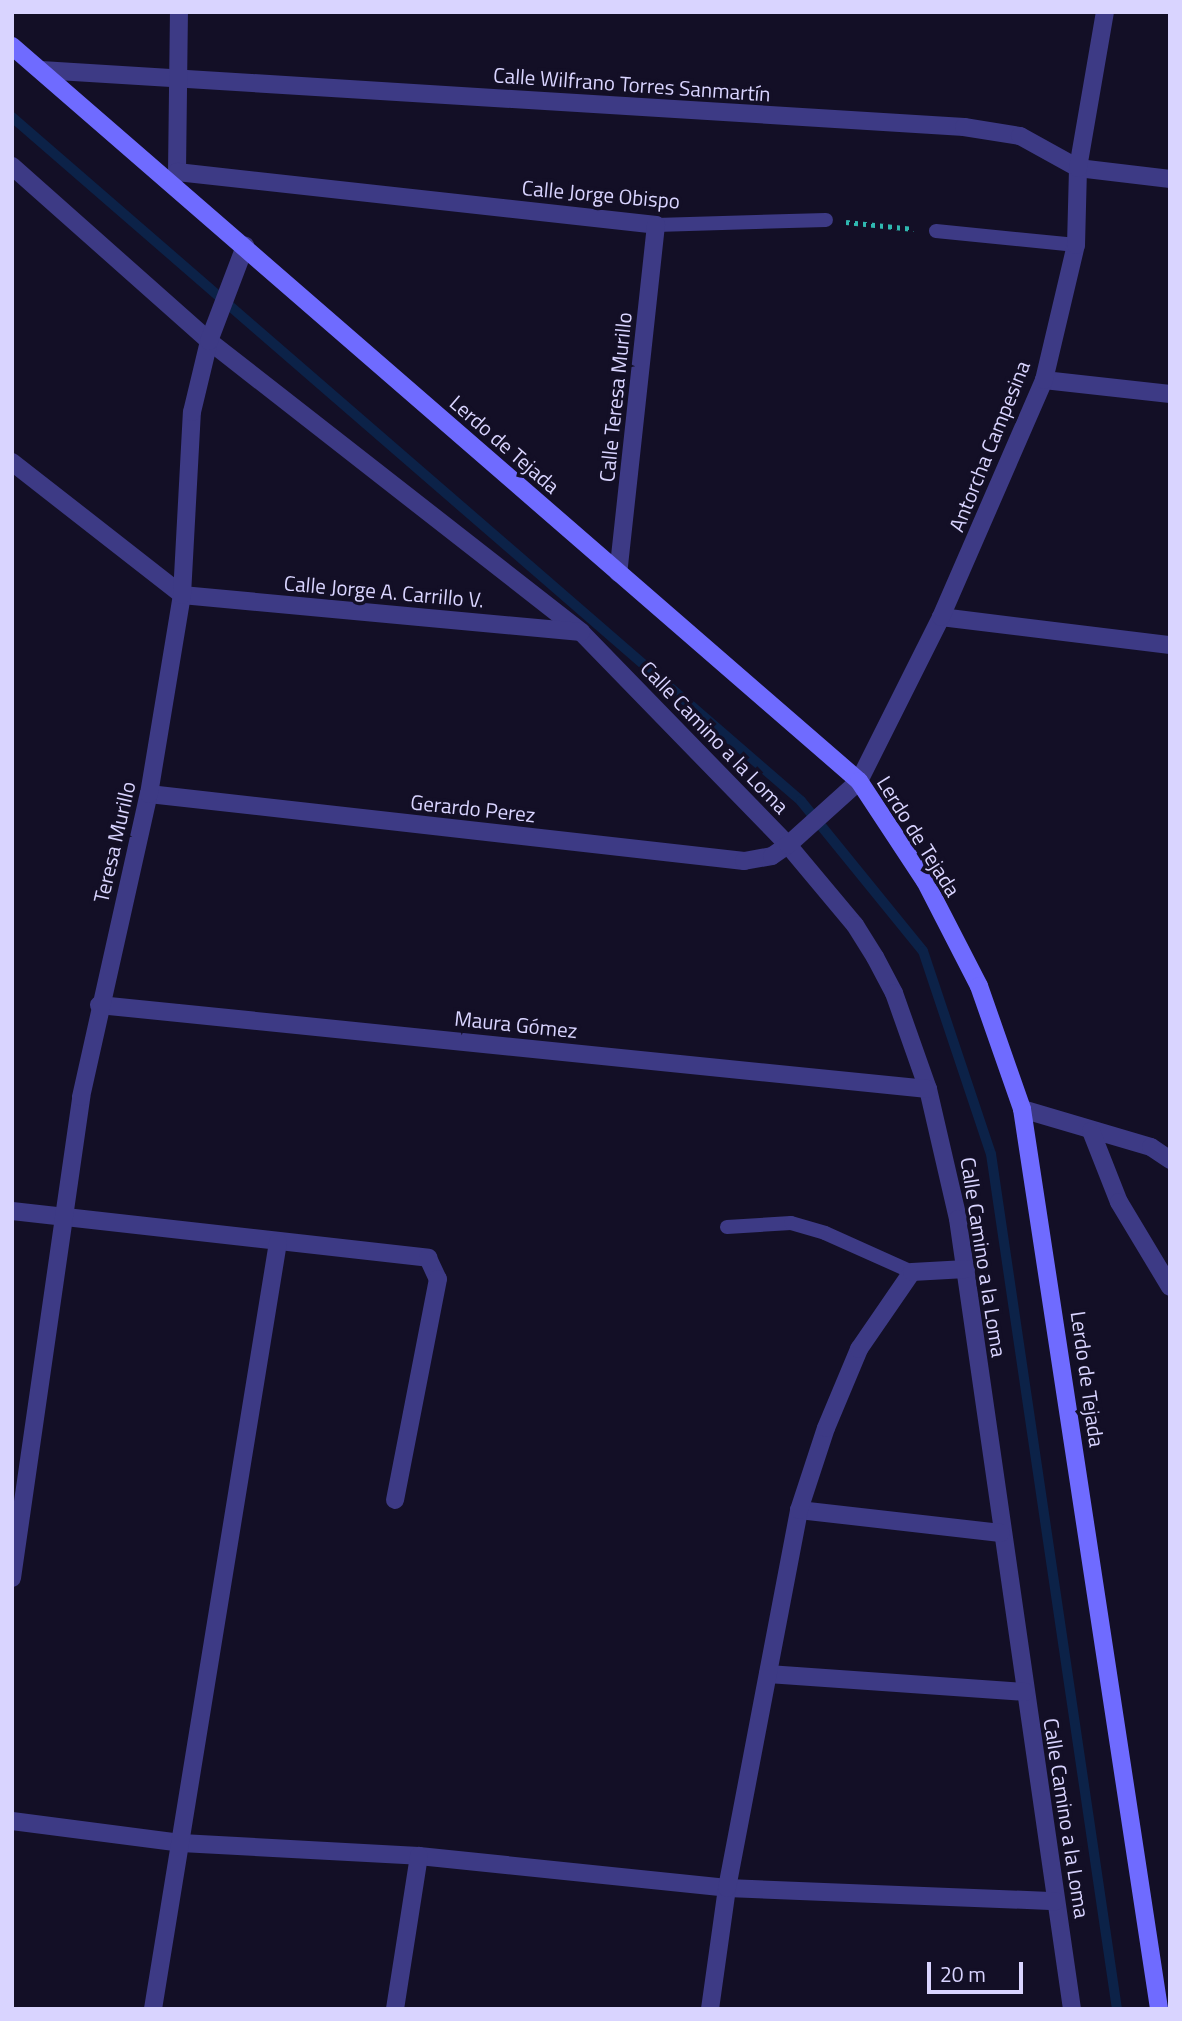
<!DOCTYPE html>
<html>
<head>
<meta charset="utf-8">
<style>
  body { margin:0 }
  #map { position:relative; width:1182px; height:2021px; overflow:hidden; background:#130f26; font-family:"Titillium Web",sans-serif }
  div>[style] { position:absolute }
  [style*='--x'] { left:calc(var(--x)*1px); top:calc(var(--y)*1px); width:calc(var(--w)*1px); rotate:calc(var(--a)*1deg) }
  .stream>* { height:10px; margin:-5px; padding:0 5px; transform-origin:5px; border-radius:5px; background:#0c2248 }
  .path>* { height:4.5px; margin-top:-2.25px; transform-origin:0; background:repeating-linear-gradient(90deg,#2fb8b0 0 3.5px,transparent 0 8.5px) }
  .lane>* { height:14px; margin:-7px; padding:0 7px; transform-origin:7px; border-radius:7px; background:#3d3a85 }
  .street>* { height:18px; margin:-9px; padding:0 9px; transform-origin:9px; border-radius:9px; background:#3d3a85 }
  .secondary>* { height:18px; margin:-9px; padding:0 9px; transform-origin:9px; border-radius:9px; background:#6f6bff }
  span { translate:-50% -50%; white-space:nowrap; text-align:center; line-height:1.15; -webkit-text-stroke:7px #130f26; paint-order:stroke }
  .street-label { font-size:21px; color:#d9d4ff }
  .frame { position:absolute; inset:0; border:14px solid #d9d4ff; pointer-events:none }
  .scale { position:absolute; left:927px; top:1962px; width:96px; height:32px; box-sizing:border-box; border:4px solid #d9d4ff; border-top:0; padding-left:9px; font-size:21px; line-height:24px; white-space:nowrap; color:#d9d4ff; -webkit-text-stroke:5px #130f26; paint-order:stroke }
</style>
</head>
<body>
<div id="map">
  <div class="stream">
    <i style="--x:12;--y:117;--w:1044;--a:40.92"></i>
    <i style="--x:801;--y:801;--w:193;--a:50.9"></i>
    <i style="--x:923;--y:951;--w:214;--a:71.5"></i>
    <i style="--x:991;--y:1154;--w:864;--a:81.62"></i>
  </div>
  <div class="path">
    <i style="--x:846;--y:222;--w:68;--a:5.9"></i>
  </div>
  <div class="lane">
    <i style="--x:656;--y:225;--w:170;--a:-1.7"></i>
    <i style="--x:936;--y:231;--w:141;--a:5.7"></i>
    <i style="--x:727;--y:1227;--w:64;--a:-3.6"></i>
    <i style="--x:791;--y:1223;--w:35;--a:16"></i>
    <i style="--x:825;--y:1233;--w:95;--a:24.1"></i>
  </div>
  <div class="street">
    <i style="--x:41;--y:70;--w:925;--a:3.53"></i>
    <i style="--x:964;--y:127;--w:57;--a:9.1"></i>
    <i style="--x:1020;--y:136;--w:66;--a:28.9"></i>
    <i style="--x:1078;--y:168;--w:93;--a:6.8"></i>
    <i style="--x:12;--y:166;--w:264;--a:41.6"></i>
    <i style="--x:209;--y:341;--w:472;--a:38"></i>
    <i style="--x:581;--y:632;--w:297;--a:45.8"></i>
    <i style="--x:788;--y:845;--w:104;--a:50.1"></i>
    <i style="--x:855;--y:925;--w:38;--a:58"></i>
    <i style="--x:875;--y:957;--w:41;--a:62.2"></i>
    <i style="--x:894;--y:993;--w:102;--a:70.5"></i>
    <i style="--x:928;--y:1089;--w:133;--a:77"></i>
    <i style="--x:958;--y:1219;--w:798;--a:81.79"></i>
    <i style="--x:177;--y:172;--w:160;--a:-89.3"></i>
    <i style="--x:171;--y:183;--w:13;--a:-61"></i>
    <i style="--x:177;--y:172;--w:482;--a:6.3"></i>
    <i style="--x:656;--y:225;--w:350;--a:96.2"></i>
    <i style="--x:1044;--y:380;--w:127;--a:6.3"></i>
    <i style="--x:12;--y:462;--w:216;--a:38"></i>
    <i style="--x:182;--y:595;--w:401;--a:5.3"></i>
    <i style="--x:941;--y:617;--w:231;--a:7"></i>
    <i style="--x:149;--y:794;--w:599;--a:6.42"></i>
    <i style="--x:744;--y:861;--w:28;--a:-10"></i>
    <i style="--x:772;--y:856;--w:19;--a:-35"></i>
    <i style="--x:788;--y:845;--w:96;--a:-42"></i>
    <i style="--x:859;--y:781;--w:183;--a:-63.4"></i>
    <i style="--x:941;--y:617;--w:258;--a:-66.5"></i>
    <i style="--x:1044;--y:380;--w:139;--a:-76.7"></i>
    <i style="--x:1076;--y:245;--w:77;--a:-88.5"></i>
    <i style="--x:1078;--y:168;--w:158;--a:-80.2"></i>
    <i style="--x:99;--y:1005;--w:833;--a:5.79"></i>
    <i style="--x:1022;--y:1109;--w:134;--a:16.4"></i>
    <i style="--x:1151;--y:1147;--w:23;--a:34"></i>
    <i style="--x:1091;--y:1131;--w:76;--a:68.5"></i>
    <i style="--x:1119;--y:1202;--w:99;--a:59"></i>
    <i style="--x:12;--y:1211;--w:419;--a:6.4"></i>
    <i style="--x:428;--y:1258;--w:23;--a:65"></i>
    <i style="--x:438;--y:1279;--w:225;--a:101"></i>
    <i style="--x:799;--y:1510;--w:203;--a:6.5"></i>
    <i style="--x:12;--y:1578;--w:486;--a:-81.8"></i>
    <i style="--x:81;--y:1097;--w:311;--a:-77.4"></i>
    <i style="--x:149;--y:794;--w:202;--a:-80.6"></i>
    <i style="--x:182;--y:595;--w:183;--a:-86.9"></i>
    <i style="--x:192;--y:412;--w:73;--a:-76.5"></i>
    <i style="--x:209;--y:341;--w:102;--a:-69.2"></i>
    <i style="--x:768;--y:1674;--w:258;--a:4"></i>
    <i style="--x:12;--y:1821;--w:170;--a:7.4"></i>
    <i style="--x:181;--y:1843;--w:238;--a:3.1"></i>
    <i style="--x:419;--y:1856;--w:310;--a:5.9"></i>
    <i style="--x:727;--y:1888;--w:329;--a:2.3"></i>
    <i style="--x:153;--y:2009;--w:777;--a:-80.74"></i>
    <i style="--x:395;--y:2009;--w:155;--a:-81.1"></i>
    <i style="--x:710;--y:2009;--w:122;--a:-82"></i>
    <i style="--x:727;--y:1888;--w:385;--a:-79.2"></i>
    <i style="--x:799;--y:1510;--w:86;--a:-71.8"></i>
    <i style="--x:826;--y:1428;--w:86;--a:-67.3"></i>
    <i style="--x:859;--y:1349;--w:93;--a:-55.5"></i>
    <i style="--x:912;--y:1272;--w:54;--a:-3.2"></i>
  </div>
  <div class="secondary">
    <i style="--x:12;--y:46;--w:1121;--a:40.95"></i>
    <i style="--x:859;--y:781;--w:120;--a:56.6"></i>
    <i style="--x:925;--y:881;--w:118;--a:62.8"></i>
    <i style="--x:979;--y:986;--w:130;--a:70.7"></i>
    <i style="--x:1022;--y:1109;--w:910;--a:81.34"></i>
  </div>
  <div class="street-label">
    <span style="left:632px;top:84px;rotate:4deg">Calle Wilfrano Torres Sanmartín</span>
    <span style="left:601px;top:194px;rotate:5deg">Calle Jorge Obispo</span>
    <span style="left:615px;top:397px;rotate:-84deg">Calle Teresa Murillo</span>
    <span style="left:505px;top:444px;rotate:41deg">Lerdo de Tejada</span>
    <span style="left:989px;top:446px;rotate:-68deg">Antorcha Campesina</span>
    <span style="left:384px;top:591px;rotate:5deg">Calle Jorge A. Carrillo V.</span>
    <span style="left:715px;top:737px;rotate:46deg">Calle Camino a la Loma</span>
    <span style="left:473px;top:808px;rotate:6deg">Gerardo Perez</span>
    <span style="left:919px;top:836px;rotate:58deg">Lerdo de Tejada</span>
    <span style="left:114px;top:842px;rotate:-77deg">Teresa Murillo</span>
    <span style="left:516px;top:1024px;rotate:6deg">Maura Gómez</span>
    <span style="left:984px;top:1257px;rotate:81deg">Calle Camino a la Loma</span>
    <span style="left:1088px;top:1379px;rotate:82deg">Lerdo de Tejada</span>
    <span style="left:1067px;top:1818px;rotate:81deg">Calle Camino a la Loma</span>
  </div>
  <div class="frame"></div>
  <div class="scale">20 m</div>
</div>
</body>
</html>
